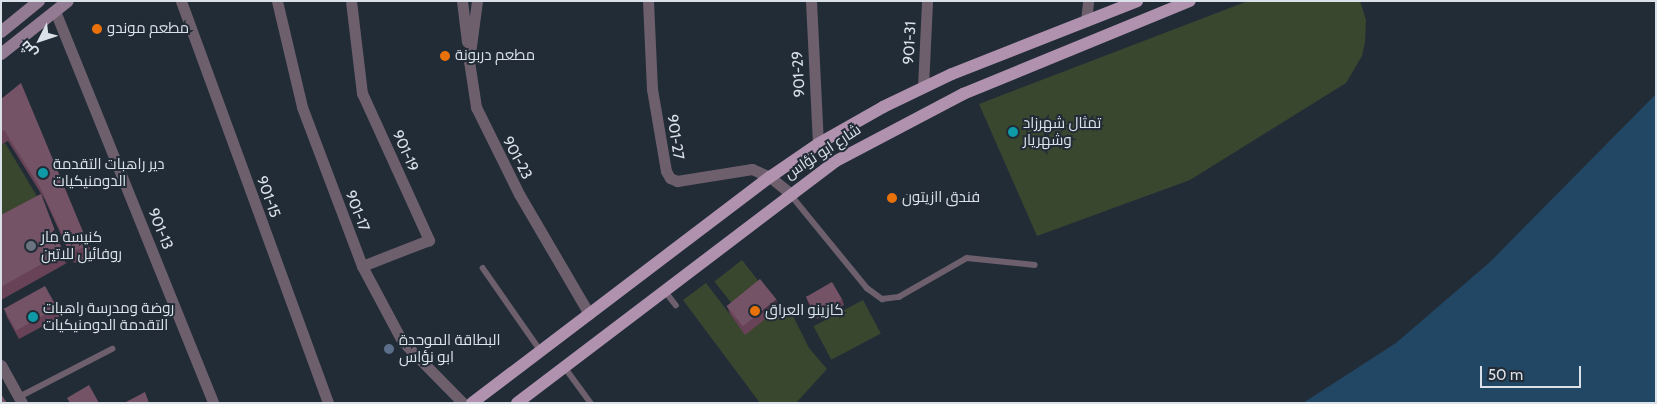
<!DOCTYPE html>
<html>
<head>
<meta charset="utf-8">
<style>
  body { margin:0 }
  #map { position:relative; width:1657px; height:404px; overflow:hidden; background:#212c37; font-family:Cabin,Cairo,sans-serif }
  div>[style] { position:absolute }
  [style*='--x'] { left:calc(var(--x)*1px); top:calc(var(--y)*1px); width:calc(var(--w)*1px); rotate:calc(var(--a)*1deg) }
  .green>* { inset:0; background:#3a472f; transform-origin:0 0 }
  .water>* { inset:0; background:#224764 }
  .service>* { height:5.5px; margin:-2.75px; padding:0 2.75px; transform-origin:2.75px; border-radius:2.75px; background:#6e5f6d }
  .minor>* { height:11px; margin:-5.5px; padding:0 5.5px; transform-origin:5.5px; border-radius:5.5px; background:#6e5f6d }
  .secondary>* { height:12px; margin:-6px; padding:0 6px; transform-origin:6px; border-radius:6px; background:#937c93 }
  .primary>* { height:12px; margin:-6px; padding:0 6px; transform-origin:6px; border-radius:6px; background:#b092af }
  .wall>* { inset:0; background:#684256 }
  .shaded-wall>* { inset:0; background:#463243; transform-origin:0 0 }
  .building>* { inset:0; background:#745366; transform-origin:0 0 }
  .dots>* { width:14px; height:14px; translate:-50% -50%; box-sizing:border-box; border:2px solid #212c37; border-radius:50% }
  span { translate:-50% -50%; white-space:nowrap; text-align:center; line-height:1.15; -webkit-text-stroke:4px #212c37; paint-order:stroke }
  .poi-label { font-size:15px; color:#dbe1e9 }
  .left { translate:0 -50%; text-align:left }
  .street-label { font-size:15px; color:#dbe1e9 }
  .frame { position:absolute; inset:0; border:2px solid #dbe1e9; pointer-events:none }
  .north { position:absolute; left:15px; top:15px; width:50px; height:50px; -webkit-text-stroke:4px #212c37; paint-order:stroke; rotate:229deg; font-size:14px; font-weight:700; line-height:20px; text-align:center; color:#dbe1e9 }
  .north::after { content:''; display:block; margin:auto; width:18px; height:22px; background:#dbe1e9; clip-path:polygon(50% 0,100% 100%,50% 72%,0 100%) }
  .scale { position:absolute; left:1480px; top:366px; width:101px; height:22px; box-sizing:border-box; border:2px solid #dbe1e9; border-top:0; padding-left:6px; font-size:15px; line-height:18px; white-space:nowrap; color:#dbe1e9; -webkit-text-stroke:4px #212c37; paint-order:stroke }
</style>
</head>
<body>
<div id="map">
  <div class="green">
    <i style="clip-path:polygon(1248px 1px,1360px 1px,1366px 20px,1365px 42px,1362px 56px,1346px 83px,1190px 180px,1037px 236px,979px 104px)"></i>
    <i style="clip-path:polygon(5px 143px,41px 203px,1px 223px,1px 145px)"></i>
    <i style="left:742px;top:260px;width:28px;height:35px;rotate:52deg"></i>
    <i style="clip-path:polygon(706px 283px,745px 334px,779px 308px,789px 308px,809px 348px,827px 369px,796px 403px,760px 403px,683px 300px)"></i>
    <i style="left:863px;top:300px;width:38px;height:56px;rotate:62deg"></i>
  </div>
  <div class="water">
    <i style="clip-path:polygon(1656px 94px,1656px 403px,1303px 403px,1396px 343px,1490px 262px)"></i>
  </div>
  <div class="service">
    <i style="--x:791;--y:195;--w:120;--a:50.7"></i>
    <i style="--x:867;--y:288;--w:19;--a:36"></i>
    <i style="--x:882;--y:299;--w:17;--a:-7"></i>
    <i style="--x:899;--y:297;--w:78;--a:-29.8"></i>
    <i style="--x:967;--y:258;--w:68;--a:5.9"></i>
    <i style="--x:483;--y:268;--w:101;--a:55.1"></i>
    <i style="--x:665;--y:291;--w:18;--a:52"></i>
    <i style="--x:564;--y:366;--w:46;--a:53.9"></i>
    <i style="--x:19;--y:397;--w:105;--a:-27.3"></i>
  </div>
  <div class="minor">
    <i style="--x:181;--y:1;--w:428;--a:69.9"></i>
    <i style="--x:277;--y:1;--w:109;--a:76.7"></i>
    <i style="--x:302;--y:107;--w:170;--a:69.3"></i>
    <i style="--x:362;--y:266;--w:85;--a:61.9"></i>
    <i style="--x:402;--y:341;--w:87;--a:45.5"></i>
    <i style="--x:351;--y:1;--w:93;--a:83.2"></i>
    <i style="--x:362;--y:93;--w:162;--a:65.5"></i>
    <i style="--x:429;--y:240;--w:72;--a:158.8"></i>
    <i style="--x:462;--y:1;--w:41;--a:83"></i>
    <i style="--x:477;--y:1;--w:61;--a:97.6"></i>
    <i style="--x:469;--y:61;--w:47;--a:81.3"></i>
    <i style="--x:476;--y:107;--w:97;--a:63.7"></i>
    <i style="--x:519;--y:194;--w:139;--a:59.7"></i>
    <i style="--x:648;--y:1;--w:88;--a:87.4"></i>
    <i style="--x:652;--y:89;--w:83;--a:80.3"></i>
    <i style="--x:666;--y:171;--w:8;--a:60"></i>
    <i style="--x:670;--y:178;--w:8;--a:23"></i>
    <i style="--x:677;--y:181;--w:76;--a:-9.1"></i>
    <i style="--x:752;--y:169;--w:20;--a:24"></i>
    <i style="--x:770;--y:177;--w:26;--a:39"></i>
    <i style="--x:811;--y:1;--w:143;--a:87.2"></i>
    <i style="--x:55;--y:11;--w:423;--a:68"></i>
    <i style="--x:1086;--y:21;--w:20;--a:-84"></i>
    <i style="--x:923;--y:87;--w:86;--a:-87.3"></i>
    <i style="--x:1;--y:365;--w:43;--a:61.1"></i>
  </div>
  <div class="secondary">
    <i style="--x:1;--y:32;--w:49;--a:-39.2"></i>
    <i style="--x:1;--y:54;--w:85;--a:-38.3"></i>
  </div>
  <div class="primary">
    <i style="--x:472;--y:403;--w:374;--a:-37.2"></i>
    <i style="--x:770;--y:177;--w:58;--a:-34.5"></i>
    <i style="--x:818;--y:144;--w:75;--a:-29.6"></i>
    <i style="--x:883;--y:107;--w:76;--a:-25.6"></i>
    <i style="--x:952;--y:74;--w:199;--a:-21.5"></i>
    <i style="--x:517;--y:403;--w:400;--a:-37.2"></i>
    <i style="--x:836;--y:161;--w:144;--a:-27.8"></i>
    <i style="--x:963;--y:94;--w:245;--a:-22.3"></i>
  </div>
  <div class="wall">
    <i style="clip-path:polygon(1px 99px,89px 246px,93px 256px,74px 263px,45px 200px,8px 141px,1px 145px)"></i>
    <i style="clip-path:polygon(41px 194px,67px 263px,1px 300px,1px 215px)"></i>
    <i style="clip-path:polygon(806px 296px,842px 299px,844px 305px,817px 319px,808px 302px)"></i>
    <i style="clip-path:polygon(776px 299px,779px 308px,745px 335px,730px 314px,727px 306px)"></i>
    <i style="clip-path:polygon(4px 308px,57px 308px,60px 317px,19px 339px,7px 317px)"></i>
  </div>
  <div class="shaded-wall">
    <i style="left:776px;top:299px;width:9px;height:43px;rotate:72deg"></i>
  </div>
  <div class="building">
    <i style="clip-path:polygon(21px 83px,89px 246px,70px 252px,41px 189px,4px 130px,1px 132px,1px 99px)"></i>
    <i style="clip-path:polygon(41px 194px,63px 252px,1px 287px,1px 215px)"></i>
    <i style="left:760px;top:279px;width:26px;height:43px;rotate:51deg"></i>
    <i style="left:832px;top:282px;width:20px;height:30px;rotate:60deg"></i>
    <i style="left:45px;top:286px;width:25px;height:47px;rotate:61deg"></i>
    <i style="clip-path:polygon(89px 385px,99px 403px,70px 403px,67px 398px)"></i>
    <i style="clip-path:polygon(145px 392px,149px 403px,124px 403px)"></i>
    <i style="clip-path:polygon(1px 394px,7px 403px,1px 403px)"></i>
  </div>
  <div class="dots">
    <i style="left:97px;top:29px;background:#e8710a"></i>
    <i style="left:445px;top:56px;background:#e8710a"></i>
    <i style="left:1013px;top:132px;background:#0f9aa8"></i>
    <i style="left:43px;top:173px;background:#0f9aa8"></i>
    <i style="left:892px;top:198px;background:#e8710a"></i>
    <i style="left:31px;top:246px;background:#6b7280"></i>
    <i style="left:755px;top:311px;background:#e8710a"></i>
    <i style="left:33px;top:317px;background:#0f9aa8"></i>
    <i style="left:389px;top:349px;background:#5c6f8a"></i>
  </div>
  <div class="poi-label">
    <span class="left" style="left:107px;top:29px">مطعم موندو</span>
    <span class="left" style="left:455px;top:56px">مطعم دربونة</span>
    <span class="left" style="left:1023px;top:132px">تمثال شهرزاد<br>وشهريار</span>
    <span class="left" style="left:53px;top:173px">دير راهبات التقدمة<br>الدومنيكيات</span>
    <span class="left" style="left:902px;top:198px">فندق اازيتون</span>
    <span class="left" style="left:41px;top:246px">كنيسة مار<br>روفائيل للاتين</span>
    <span class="left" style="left:43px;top:317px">روضة ومدرسة راهبات<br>التقدمة الدومنيكيات</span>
    <span class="left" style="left:765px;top:311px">كازينو العراق</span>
    <span class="left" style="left:399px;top:349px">البطاقة الموحدة<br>ابو نؤاس</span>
  </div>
  <div class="street-label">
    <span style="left:910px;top:43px;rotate:-87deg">901-31</span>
    <span style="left:799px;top:74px;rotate:-93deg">901-29</span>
    <span style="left:675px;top:137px;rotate:81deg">901-27</span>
    <span style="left:405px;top:151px;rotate:66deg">901-19</span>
    <span style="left:823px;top:152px;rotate:-33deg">شارع ابو نؤاس</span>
    <span style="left:517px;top:158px;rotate:62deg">901-23</span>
    <span style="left:268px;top:197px;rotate:70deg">901-15</span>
    <span style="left:357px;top:211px;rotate:69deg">901-17</span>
    <span style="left:160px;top:229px;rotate:68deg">901-13</span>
  </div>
  <div class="frame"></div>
  <div class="north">ش</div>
  <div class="scale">50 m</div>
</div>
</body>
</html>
